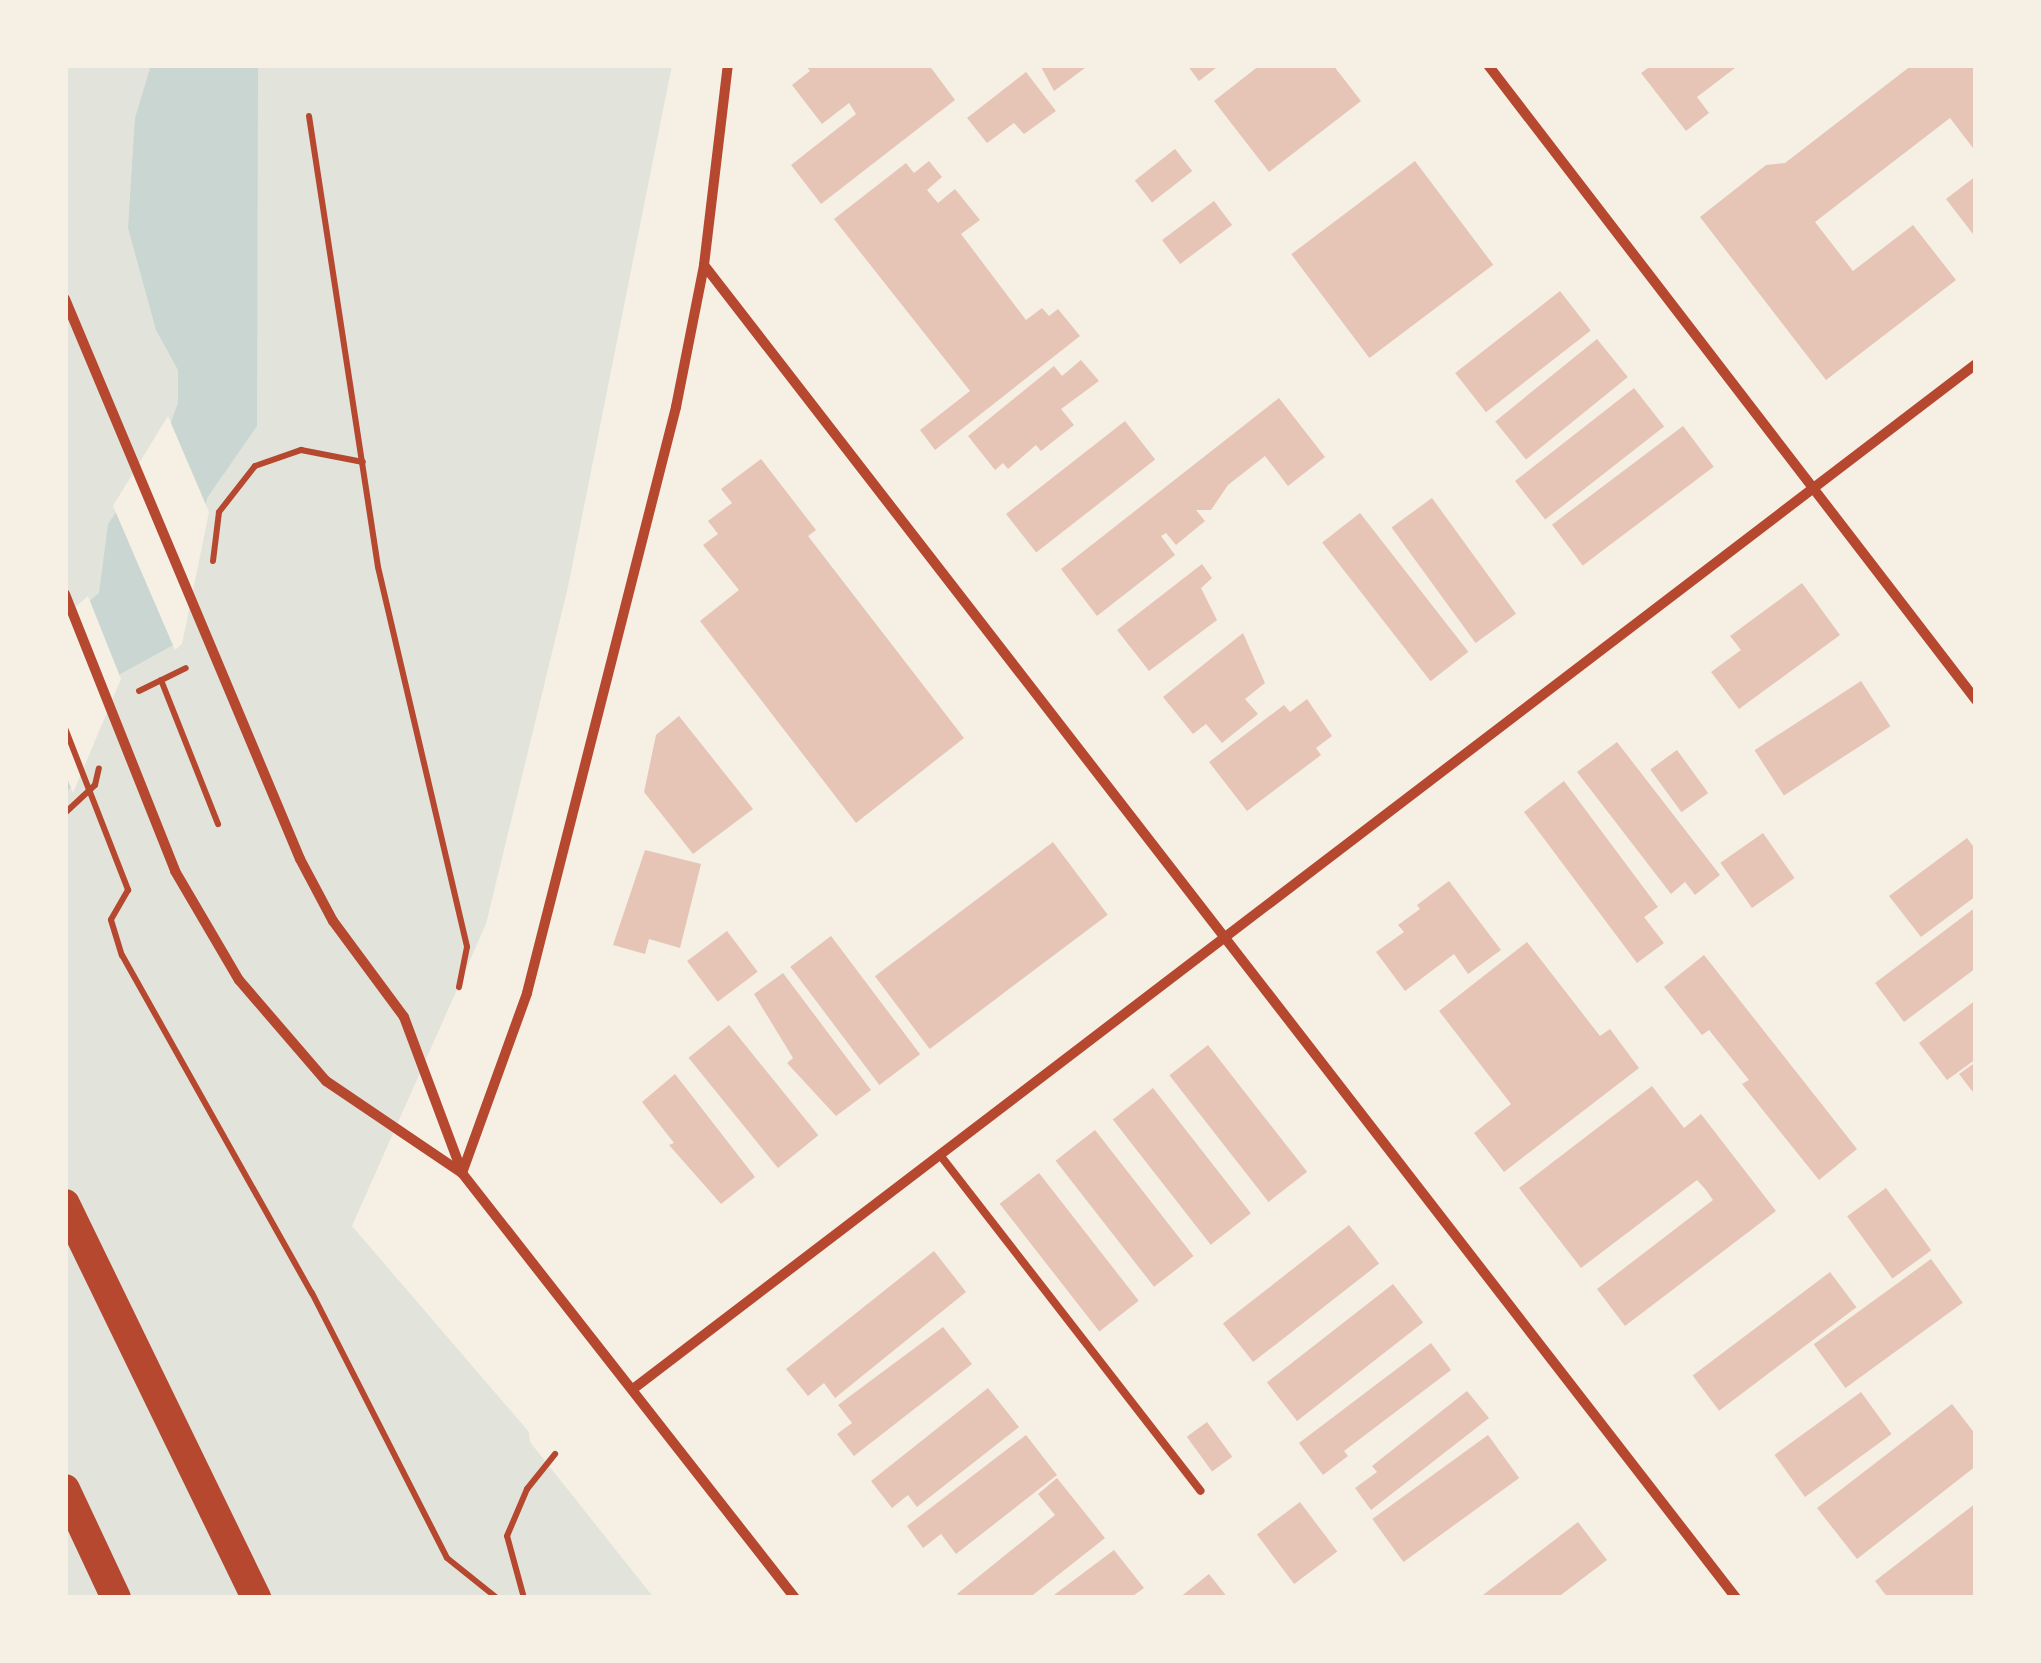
<!DOCTYPE html>
<html>
<head>
<meta charset="utf-8">
<style>
  body { margin:0 }
  #map { position:relative; width:2041px; height:1663px; overflow:hidden; background:#f6efe4; font-family:"Titillium Web",sans-serif }
  div>[style] { position:absolute }
  [style*='--x'] { left:calc(var(--x)*1px); top:calc(var(--y)*1px); width:calc(var(--w)*1px); rotate:calc(var(--a)*1deg) }
  .green>* { inset:0; background:#e2e4dc }
  .water>* { inset:0; background:#c9d6d2 }
  .pier>* { inset:0; background:#f6efe4 }
  .building>* { inset:0; background:#e6c5b7; transform-origin:0 0 }
  .path>* { height:6px; margin:-3px; padding:0 3px; transform-origin:3px; border-radius:3px; background:#b5482f }
  .service>* { height:8px; margin:-4px; padding:0 4px; transform-origin:4px; border-radius:4px; background:#b5482f }
  .minor>* { height:10px; margin:-5px; padding:0 5px; transform-origin:5px; border-radius:5px; background:#b5482f }
  .motorway>* { height:30px; margin:-15px; padding:0 15px; transform-origin:15px; border-radius:15px; background:#b5482f }
  span { translate:-50% -50%; white-space:nowrap; text-align:center; line-height:1.15; -webkit-text-stroke:8px #f6efe4; paint-order:stroke }
  .frame { position:absolute; inset:0; border:68px solid #f6efe4; pointer-events:none }
</style>
</head>
<body>
<div id="map">
  <div class="green">
    <i style="clip-path:polygon(65px 65px,672px 65px,568px 587px,486px 924px,352px 1226px,529px 1432px,530px 1442px,654px 1598px,65px 1598px)"></i>
  </div>
  <div class="water">
    <i style="clip-path:polygon(151px 65px,258px 65px,257px 426px,207px 498px,177px 643px,115px 677px,75px 783px,65px 794px,65px 622px,99px 593px,108px 524px,164px 441px,178px 403px,178px 370px,156px 330px,128px 228px,135px 118px)"></i>
  </div>
  <div class="pier">
    <i style="clip-path:polygon(168px 416px,209px 512px,182px 644px,175px 650px,113px 506px)"></i>
    <i style="clip-path:polygon(88px 596px,121px 679px,73px 793px,65px 773px,65px 616px)"></i>
  </div>
  <div class="building">
    <i style="clip-path:polygon(805px 65px,929px 65px,955px 100px,821px 204px,791px 165px,856px 114px,849px 103px,822px 124px,792px 85px,810px 71px)"></i>
    <i style="clip-path:polygon(1040px 65px,1089px 65px,1054px 91px)"></i>
    <i style="clip-path:polygon(1187px 65px,1220px 65px,1199px 81px)"></i>
    <i style="clip-path:polygon(1260px 65px,1333px 65px,1361px 101px,1269px 172px,1214px 101px)"></i>
    <i style="clip-path:polygon(1652px 65px,1739px 65px,1697px 97px,1709px 113px,1686px 131px,1641px 73px)"></i>
    <i style="clip-path:polygon(1912px 65px,1976px 65px,1976px 152px,1950px 118px,1815px 222px,1853px 271px,1913px 225px,1956px 280px,1826px 380px,1700px 217px,1766px 165px,1785px 163px)"></i>
    <i style="clip-path:polygon(1026px 72px,1056px 111px,1024px 134px,1014px 123px,987px 143px,967px 118px)"></i>
    <i style="left:1175px;top:149px;width:28px;height:51px;rotate:52deg"></i>
    <i style="clip-path:polygon(929px 161px,942px 177px,927px 190px,938px 203px,955px 189px,980px 220px,961px 234px,1026px 320px,1042px 308px,1049px 316px,1058px 309px,1080px 336px,935px 450px,920px 430px,970px 391px,834px 219px,906px 163px,914px 173px)"></i>
    <i style="left:1415px;top:161px;width:130px;height:155px;rotate:53deg"></i>
    <i style="clip-path:polygon(1976px 176px,1976px 238px,1946px 199px)"></i>
    <i style="left:1214px;top:201px;width:30px;height:65px;rotate:53deg"></i>
    <i style="left:1560px;top:291px;width:50px;height:133px;rotate:52deg"></i>
    <i style="left:1597px;top:339px;width:49px;height:131px;rotate:51deg"></i>
    <i style="clip-path:polygon(1081px 360px,1099px 381px,1061px 409px,1074px 425px,1041px 451px,1036px 445px,1008px 469px,1003px 463px,995px 470px,968px 436px,1054px 366px,1062px 376px)"></i>
    <i style="left:1634px;top:388px;width:49px;height:151px;rotate:52deg"></i>
    <i style="clip-path:polygon(1279px 398px,1325px 457px,1288px 486px,1265px 456px,1228px 485px,1211px 510px,1196px 510px,1205px 521px,1176px 545px,1166px 533px,1161px 536px,1175px 555px,1097px 616px,1061px 569px)"></i>
    <i style="left:1125px;top:421px;width:49px;height:151px;rotate:52deg"></i>
    <i style="left:1683px;top:426px;width:51px;height:164px;rotate:53deg"></i>
    <i style="clip-path:polygon(761px 459px,816px 530px,808px 536px,964px 738px,856px 823px,700px 621px,739px 590px,703px 545px,718px 534px,708px 521px,732px 503px,721px 489px)"></i>
    <i style="left:1432px;top:498px;width:143px;height:50px;rotate:54deg"></i>
    <i style="left:1360px;top:513px;width:176px;height:48px;rotate:52deg"></i>
    <i style="clip-path:polygon(1202px 564px,1212px 578px,1201px 588px,1217px 620px,1149px 671px,1117px 630px)"></i>
    <i style="clip-path:polygon(1802px 583px,1840px 635px,1739px 709px,1711px 672px,1741px 650px,1730px 636px)"></i>
    <i style="clip-path:polygon(1243px 633px,1265px 683px,1245px 699px,1258px 714px,1222px 743px,1206px 724px,1193px 734px,1163px 697px)"></i>
    <i style="left:1861px;top:681px;width:54px;height:127px;rotate:57deg"></i>
    <i style="clip-path:polygon(1307px 699px,1332px 736px,1316px 748px,1321px 755px,1247px 811px,1209px 762px,1284px 705px,1290px 712px)"></i>
    <i style="clip-path:polygon(679px 716px,753px 809px,693px 854px,644px 792px,656px 735px)"></i>
    <i style="clip-path:polygon(1617px 742px,1720px 875px,1695px 895px,1685px 882px,1671px 894px,1577px 772px)"></i>
    <i style="left:1677px;top:750px;width:53px;height:33px;rotate:54deg"></i>
    <i style="clip-path:polygon(1564px 781px,1658px 907px,1644px 917px,1664px 943px,1637px 963px,1524px 812px)"></i>
    <i style="left:1763px;top:833px;width:55px;height:52px;rotate:55deg"></i>
    <i style="clip-path:polygon(1967px 838px,1976px 850px,1976px 896px,1921px 937px,1889px 896px)"></i>
    <i style="left:1053px;top:842px;width:91px;height:223px;rotate:53deg"></i>
    <i style="clip-path:polygon(645px 850px,701px 864px,680px 948px,649px 939px,645px 954px,613px 945px)"></i>
    <i style="clip-path:polygon(1449px 881px,1501px 950px,1468px 974px,1454px 954px,1405px 991px,1376px 952px,1404px 932px,1398px 925px,1420px 909px,1417px 905px)"></i>
    <i style="clip-path:polygon(1976px 907px,1976px 968px,1904px 1022px,1875px 983px)"></i>
    <i style="left:727px;top:931px;width:51px;height:50px;rotate:53deg"></i>
    <i style="left:831px;top:936px;width:148px;height:51px;rotate:53deg"></i>
    <i style="clip-path:polygon(1527px 942px,1600px 1036px,1610px 1029px,1639px 1068px,1504px 1172px,1474px 1133px,1511px 1104px,1439px 1011px)"></i>
    <i style="clip-path:polygon(1704px 955px,1857px 1149px,1819px 1180px,1742px 1084px,1749px 1080px,1709px 1030px,1702px 1035px,1664px 987px)"></i>
    <i style="clip-path:polygon(783px 973px,871px 1090px,836px 1116px,787px 1063px,793px 1058px,754px 994px)"></i>
    <i style="clip-path:polygon(1976px 1000px,1976px 1059px,1947px 1080px,1919px 1043px)"></i>
    <i style="left:729px;top:1025px;width:142px;height:52px;rotate:51deg"></i>
    <i style="left:1208px;top:1045px;width:161px;height:49px;rotate:52deg"></i>
    <i style="clip-path:polygon(1976px 1062px,1976px 1096px,1959px 1074px)"></i>
    <i style="clip-path:polygon(675px 1074px,755px 1177px,721px 1204px,669px 1145px,674px 1143px,642px 1102px)"></i>
    <i style="clip-path:polygon(1652px 1086px,1684px 1128px,1701px 1114px,1776px 1211px,1625px 1326px,1597px 1289px,1713px 1200px,1706px 1190px,1697px 1180px,1581px 1268px,1519px 1188px)"></i>
    <i style="left:1153px;top:1088px;width:159px;height:51px;rotate:52deg"></i>
    <i style="left:1095px;top:1130px;width:160px;height:50px;rotate:52deg"></i>
    <i style="left:1039px;top:1173px;width:162px;height:50px;rotate:52deg"></i>
    <i style="left:1886px;top:1188px;width:77px;height:48px;rotate:54deg"></i>
    <i style="left:1349px;top:1225px;width:49px;height:160px;rotate:52deg"></i>
    <i style="clip-path:polygon(934px 1251px,966px 1292px,835px 1398px,824px 1383px,808px 1396px,786px 1369px)"></i>
    <i style="left:1931px;top:1259px;width:54px;height:145px;rotate:54deg"></i>
    <i style="left:1830px;top:1272px;width:44px;height:172px;rotate:53deg"></i>
    <i style="left:1393px;top:1284px;width:49px;height:160px;rotate:52deg"></i>
    <i style="clip-path:polygon(943px 1327px,972px 1364px,854px 1456px,837px 1434px,852px 1423px,838px 1405px)"></i>
    <i style="clip-path:polygon(1431px 1343px,1451px 1370px,1344px 1451px,1348px 1456px,1323px 1475px,1299px 1443px)"></i>
    <i style="clip-path:polygon(988px 1388px,1019px 1427px,917px 1507px,908px 1495px,892px 1508px,871px 1481px)"></i>
    <i style="clip-path:polygon(1467px 1391px,1489px 1418px,1371px 1510px,1355px 1488px,1377px 1472px,1372px 1466px)"></i>
    <i style="left:1861px;top:1392px;width:52px;height:107px;rotate:54deg"></i>
    <i style="clip-path:polygon(1952px 1404px,1976px 1435px,1976px 1466px,1857px 1559px,1817px 1508px)"></i>
    <i style="left:1207px;top:1422px;width:43px;height:25px;rotate:54deg"></i>
    <i style="clip-path:polygon(1026px 1435px,1057px 1475px,956px 1554px,941px 1534px,923px 1548px,907px 1526px)"></i>
    <i style="left:1488px;top:1435px;width:53px;height:143px;rotate:54deg"></i>
    <i style="clip-path:polygon(1057px 1478px,1105px 1538px,1029px 1598px,960px 1598px,957px 1594px,1055px 1515px,1038px 1494px)"></i>
    <i style="left:1300px;top:1502px;width:62px;height:54px;rotate:53deg"></i>
    <i style="clip-path:polygon(1976px 1503px,1976px 1598px,1888px 1598px,1875px 1581px)"></i>
    <i style="clip-path:polygon(1578px 1522px,1607px 1560px,1557px 1598px,1479px 1598px)"></i>
    <i style="clip-path:polygon(1114px 1550px,1144px 1588px,1130px 1598px,1050px 1598px)"></i>
    <i style="clip-path:polygon(1209px 1574px,1228px 1598px,1179px 1598px)"></i>
  </div>
  <div class="path">
    <i style="--x:309;--y:116;--w:456;--a:81.3"></i>
    <i style="--x:378;--y:567;--w:390;--a:76.8"></i>
    <i style="--x:467;--y:947;--w:41;--a:101.3"></i>
    <i style="--x:213;--y:561;--w:49;--a:-83"></i>
    <i style="--x:219;--y:512;--w:58;--a:-52"></i>
    <i style="--x:255;--y:466;--w:49;--a:-19.2"></i>
    <i style="--x:301;--y:450;--w:63;--a:11"></i>
    <i style="--x:161;--y:680;--w:155;--a:68.4"></i>
    <i style="--x:139;--y:691;--w:52;--a:-26.1"></i>
    <i style="--x:65;--y:728;--w:174;--a:68.7"></i>
    <i style="--x:128;--y:890;--w:34;--a:120"></i>
    <i style="--x:111;--y:920;--w:37;--a:73"></i>
    <i style="--x:122;--y:955;--w:388;--a:60.7"></i>
    <i style="--x:312;--y:1293;--w:297;--a:63"></i>
    <i style="--x:447;--y:1558;--w:64;--a:38.7"></i>
    <i style="--x:65;--y:813;--w:41;--a:-43"></i>
    <i style="--x:95;--y:785;--w:17;--a:-77"></i>
    <i style="--x:524;--y:1598;--w:64;--a:-105.3"></i>
    <i style="--x:507;--y:1536;--w:51;--a:-66.9"></i>
    <i style="--x:527;--y:1489;--w:45;--a:-51.3"></i>
  </div>
  <div class="service">
    <i style="--x:940;--y:1155;--w:425;--a:52.2"></i>
  </div>
  <div class="minor">
    <i style="--x:1488;--y:65;--w:801;--a:52.46"></i>
    <i style="--x:704;--y:265;--w:1686;--a:52.25"></i>
    <i style="--x:65;--y:299;--w:607;--a:67.23"></i>
    <i style="--x:300;--y:859;--w:70;--a:62"></i>
    <i style="--x:333;--y:921;--w:119;--a:53.5"></i>
    <i style="--x:404;--y:1017;--w:165;--a:69.5"></i>
    <i style="--x:65;--y:594;--w:298;--a:68.3"></i>
    <i style="--x:175;--y:871;--w:126;--a:59.6"></i>
    <i style="--x:239;--y:980;--w:133;--a:49.3"></i>
    <i style="--x:326;--y:1081;--w:164;--a:34.1"></i>
    <i style="--x:462;--y:1173;--w:540;--a:51.92"></i>
    <i style="--x:462;--y:1173;--w:191;--a:-70.1"></i>
    <i style="--x:527;--y:993;--w:605;--a:-75.73"></i>
    <i style="--x:676;--y:407;--w:145;--a:-78.8"></i>
    <i style="--x:704;--y:265;--w:201;--a:-83.2"></i>
    <i style="--x:633;--y:1389;--w:1689;--a:-37.35"></i>
  </div>
  <div class="motorway">
    <i style="--x:65;--y:1204;--w:438;--a:64.1"></i>
    <i style="--x:65;--y:1489;--w:120;--a:64.9"></i>
  </div>
  <div class="frame"></div>
</div>
</body>
</html>
